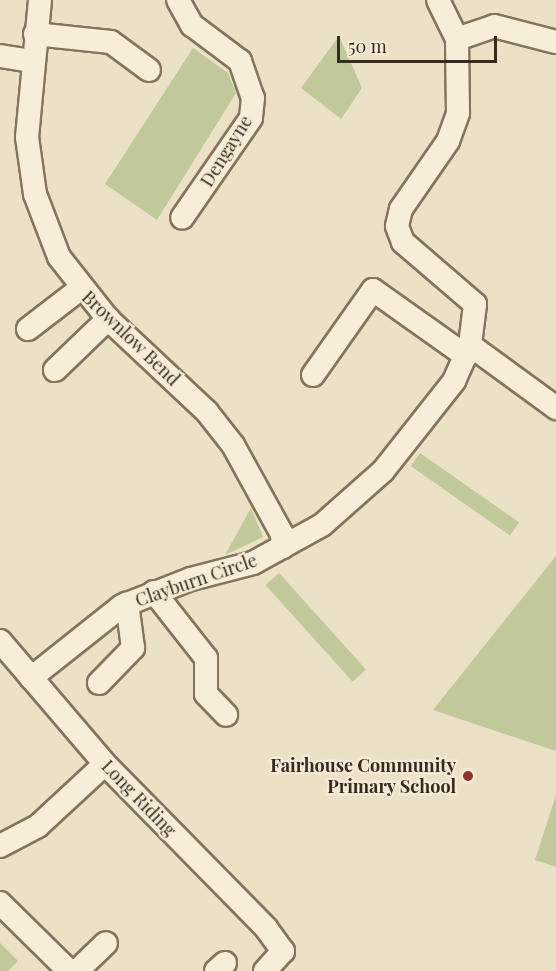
<!DOCTYPE html>
<html>
<head>
<meta charset="utf-8">
<style>
  body { margin:0 }
  #map { position:relative; width:556px; height:971px; overflow:hidden; background:#ebe1c6; font-family:"Playfair Display",serif }
  div>[style] { position:absolute }
  [style*='--x'] { left:calc(var(--x)*1px); top:calc(var(--y)*1px); width:calc(var(--w)*1px); rotate:calc(var(--a)*1deg) }
  .green>* { inset:0; background:#c1c89a; transform-origin:0 0 }
  .roads { filter:drop-shadow(2px 0 #85745d) drop-shadow(-2px 0 #85745d) drop-shadow(0 2px #85745d) drop-shadow(0 -2px #85745d) }
  .street>* { height:22px; margin:-11px; padding:0 11px; transform-origin:11px; border-radius:11px; background:#f6eed8 }
  .dots>* { width:16px; height:16px; translate:-50% -50%; box-sizing:border-box; border:3px solid #f3ebd5; border-radius:50% }
  span { translate:-50% -50%; white-space:nowrap; text-align:center; line-height:1.15; -webkit-text-stroke:4.5px #f3ebd5; paint-order:stroke }
  .street-label { font-size:18px; color:#362b20 }
  .poi-label { font-size:18px; color:#362b20; font-weight:700 }
  .right { translate:-100% -50%; text-align:right }
  .scale { position:absolute; left:337px; top:36px; width:160px; height:27px; box-sizing:border-box; border:3px solid #362b20; border-top:0; padding-left:8px; font-size:18px; line-height:21px; white-space:nowrap; color:#362b20; -webkit-text-stroke:4px #f3ebd5; paint-order:stroke }
</style>
</head>
<body>
<div id="map">
  <div class="green">
    <i style="clip-path:polygon(339px 36px,362px 88px,341px 119px,301px 88px)"></i>
    <i style="clip-path:polygon(193px 48px,228px 73px,236px 93px,157px 220px,105px 184px)"></i>
    <i style="left:420px;top:453px;width:121px;height:16px;rotate:35deg"></i>
    <i style="clip-path:polygon(251px 508px,263px 537px,225px 555px)"></i>
    <i style="clip-path:polygon(556px 556px,556px 751px,433px 710px)"></i>
    <i style="left:279px;top:573px;width:130px;height:18px;rotate:48deg"></i>
    <i style="clip-path:polygon(556px 795px,556px 867px,535px 860px)"></i>
    <i style="clip-path:polygon(0 943px,18px 961px,8px 971px,0 971px)"></i>
  </div>
  <div class="roads">
    <div class="street">
      <i style="--x:40;--y:0;--w:138;--a:95.4"></i>
      <i style="--x:27;--y:137;--w:58;--a:82"></i>
      <i style="--x:35;--y:194;--w:67;--a:69.1"></i>
      <i style="--x:59;--y:257;--w:79;--a:51.7"></i>
      <i style="--x:108;--y:319;--w:136;--a:43.2"></i>
      <i style="--x:207;--y:412;--w:42;--a:51.8"></i>
      <i style="--x:233;--y:445;--w:102;--a:61.2"></i>
      <i style="--x:282;--y:534;--w:13;--a:86"></i>
      <i style="--x:178;--y:0;--w:29;--a:61"></i>
      <i style="--x:192;--y:25;--w:60;--a:36.9"></i>
      <i style="--x:240;--y:61;--w:39;--a:71"></i>
      <i style="--x:253;--y:98;--w:20;--a:96"></i>
      <i style="--x:251;--y:118;--w:121;--a:124.6"></i>
      <i style="--x:35;--y:34;--w:76;--a:6"></i>
      <i style="--x:111;--y:42;--w:47;--a:36.4"></i>
      <i style="--x:457;--y:39;--w:39;--a:-19"></i>
      <i style="--x:494;--y:26;--w:64;--a:14.5"></i>
      <i style="--x:0;--y:56;--w:31;--a:9"></i>
      <i style="--x:28;--y:329;--w:66;--a:-37.6"></i>
      <i style="--x:470;--y:345;--w:107;--a:36.2"></i>
      <i style="--x:55;--y:370;--w:74;--a:-43.9"></i>
      <i style="--x:313;--y:375;--w:104;--a:-54.8"></i>
      <i style="--x:373;--y:290;--w:114;--a:35.4"></i>
      <i style="--x:154;--y:592;--w:84;--a:51.8"></i>
      <i style="--x:206;--y:658;--w:36;--a:90"></i>
      <i style="--x:206;--y:694;--w:29;--a:46"></i>
      <i style="--x:0;--y:641;--w:162;--a:49.5"></i>
      <i style="--x:105;--y:764;--w:230;--a:45.5"></i>
      <i style="--x:266;--y:928;--w:29;--a:54"></i>
      <i style="--x:283;--y:951;--w:27;--a:132"></i>
      <i style="--x:31;--y:678;--w:116;--a:-38.4"></i>
      <i style="--x:122;--y:606;--w:74;--a:-21.4"></i>
      <i style="--x:191;--y:579;--w:64;--a:-14.5"></i>
      <i style="--x:253;--y:563;--w:79;--a:-28.8"></i>
      <i style="--x:322;--y:525;--w:81;--a:-41.5"></i>
      <i style="--x:383;--y:471;--w:115;--a:-51.7"></i>
      <i style="--x:454;--y:381;--w:39;--a:-66"></i>
      <i style="--x:470;--y:345;--w:41;--a:-83"></i>
      <i style="--x:475;--y:304;--w:95;--a:-139.3"></i>
      <i style="--x:403;--y:242;--w:17;--a:-111"></i>
      <i style="--x:397;--y:226;--w:17;--a:-77"></i>
      <i style="--x:401;--y:209;--w:83;--a:-55.3"></i>
      <i style="--x:448;--y:141;--w:30;--a:-70"></i>
      <i style="--x:458;--y:113;--w:74;--a:-90.8"></i>
      <i style="--x:457;--y:39;--w:43;--a:-116"></i>
      <i style="--x:99;--y:683;--w:49;--a:-45.8"></i>
      <i style="--x:133;--y:648;--w:45;--a:-97.6"></i>
      <i style="--x:0;--y:846;--w:43;--a:-27.8"></i>
      <i style="--x:38;--y:826;--w:91;--a:-42.8"></i>
      <i style="--x:0;--y:903;--w:97;--a:44.6"></i>
      <i style="--x:77;--y:971;--w:40;--a:-44"></i>
      <i style="--x:216;--y:971;--w:12;--a:-42"></i>
    </div>
  </div>
  <div class="dots">
    <i style="left:468px;top:776px;background:#8f3531"></i>
  </div>
  <div class="street-label">
    <span style="left:226px;top:151px;rotate:-58deg">Dengayne</span>
    <span style="left:131px;top:338px;rotate:44deg">Brownlow Bend</span>
    <span style="left:196px;top:580px;rotate:-19deg">Clayburn Circle</span>
    <span style="left:139px;top:798px;rotate:46deg">Long Riding</span>
  </div>
  <div class="poi-label">
    <span class="right" style="left:456px;top:776px">Fairhouse Community<br>Primary School</span>
  </div>
  <div class="scale">50 m</div>
</div>
</body>
</html>
